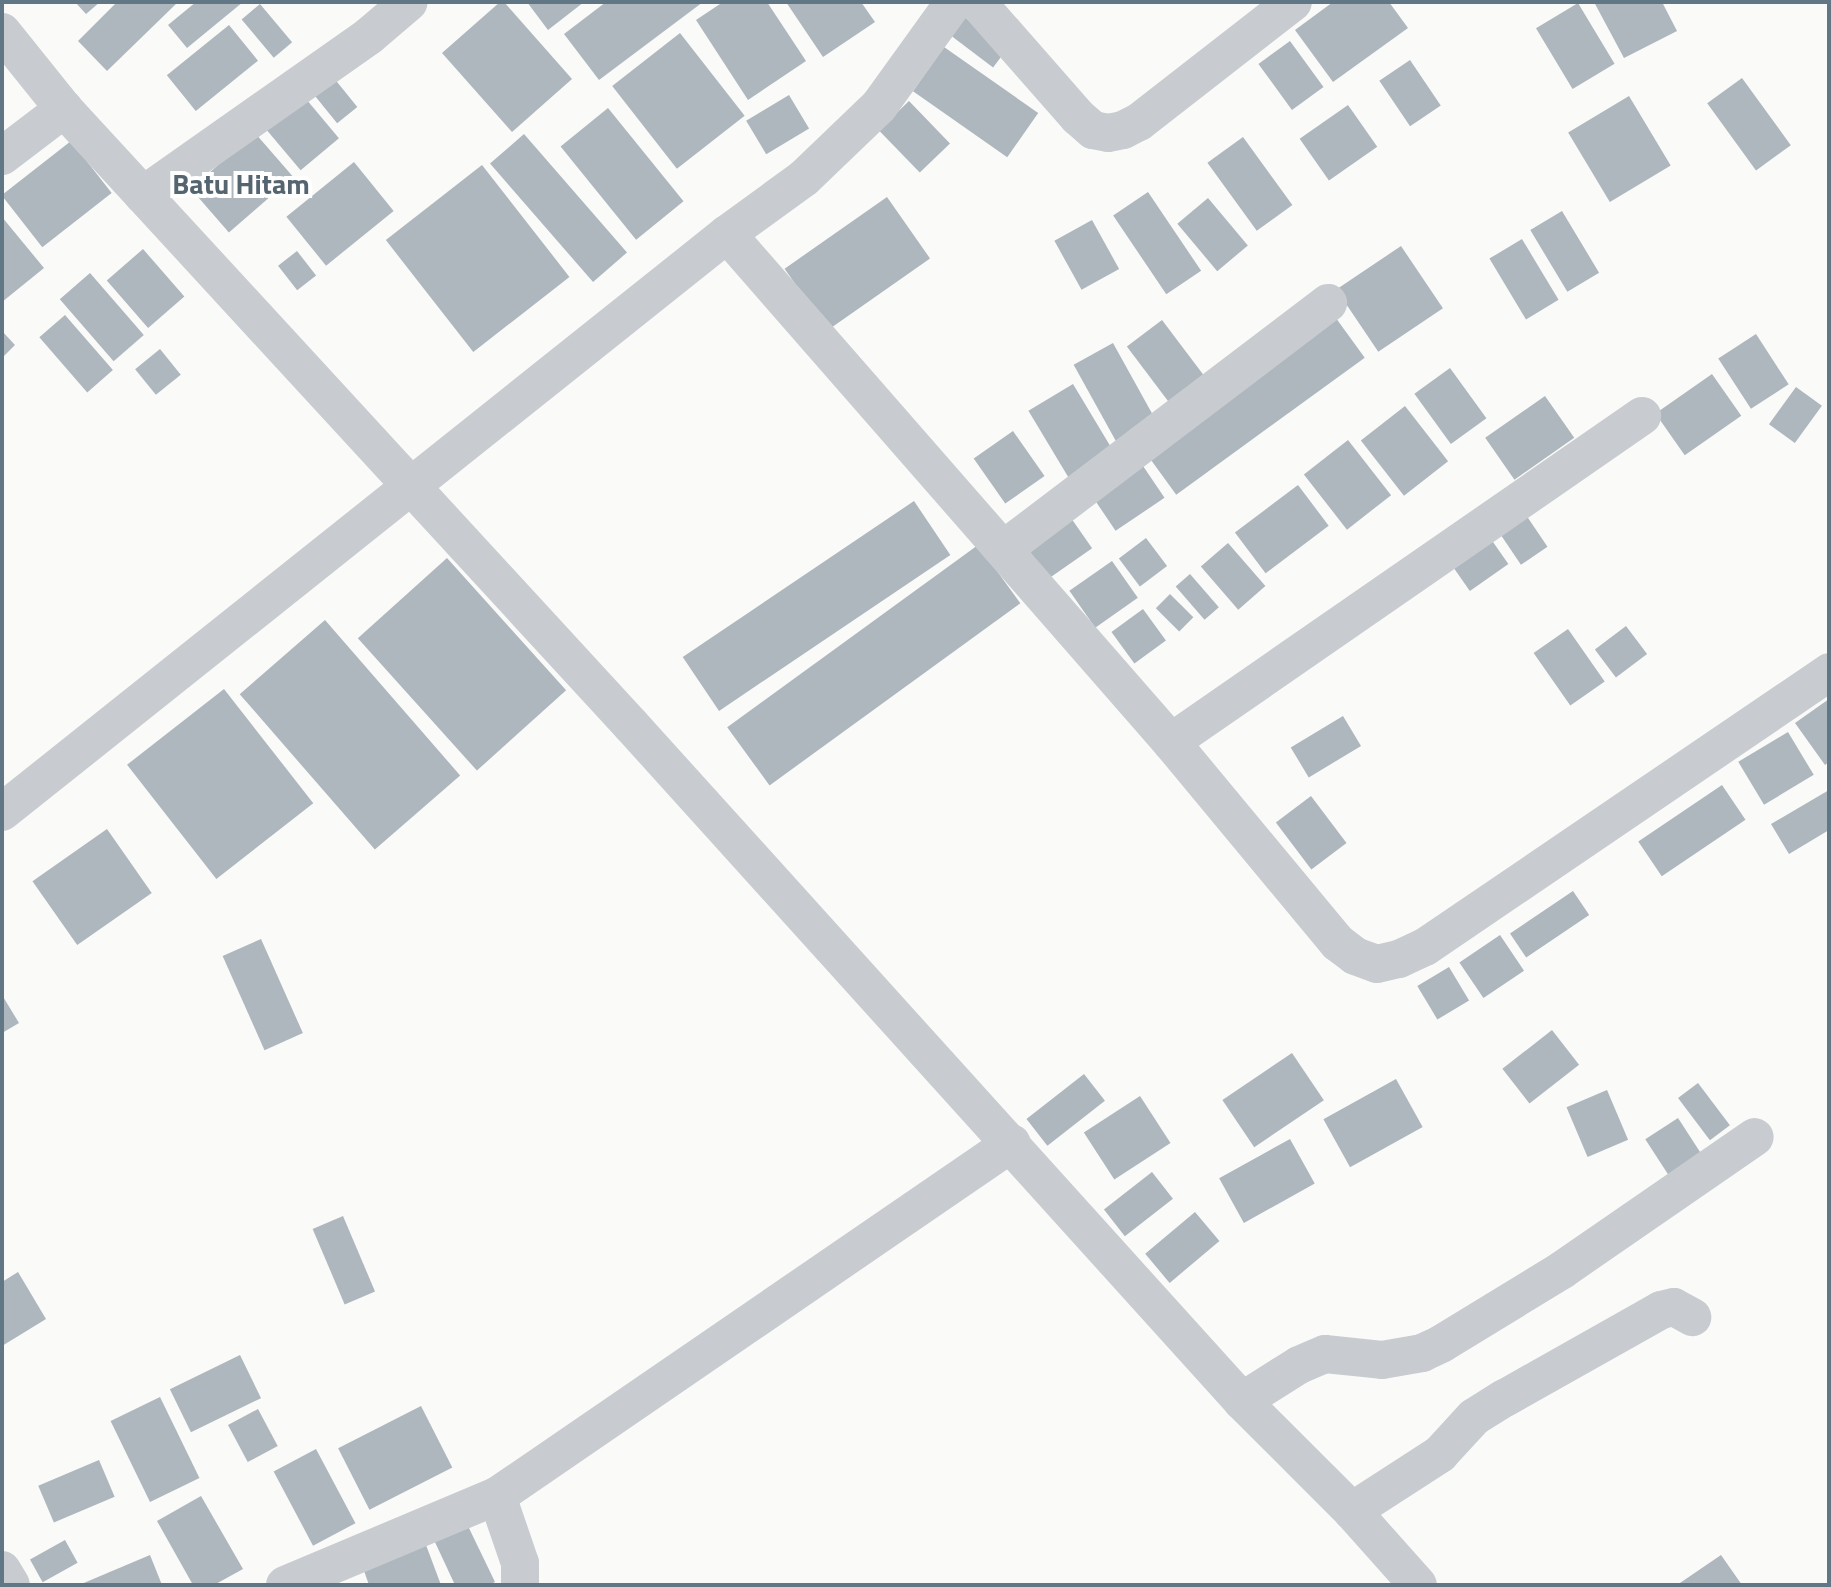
<!DOCTYPE html>
<html>
<head>
<meta charset="utf-8">
<style>
  body { margin:0 }
  #map { position:relative; width:1831px; height:1587px; overflow:hidden; background:#fafaf8; font-family:"Titillium Web",sans-serif }
  div>[style] { position:absolute }
  [style*='--x'] { left:calc(var(--x)*1px); top:calc(var(--y)*1px); width:calc(var(--w)*1px); rotate:calc(var(--a)*1deg) }
  .building>* { inset:0; background:#adb7bd; transform-origin:0 0 }
  .street>* { height:38px; margin:-19px; padding:0 19px; transform-origin:19px; border-radius:19px; background:#c8ccd0 }
  span { translate:-50% -50%; white-space:nowrap; text-align:center; line-height:1.15; -webkit-text-stroke:8px #fff; paint-order:stroke }
  .quarter-label { font-size:28px; color:#556570; font-weight:700 }
  .frame { position:absolute; inset:0; border:4px solid #627785; pointer-events:none }
</style>
</head>
<body>
<div id="map">
  <div class="building">
    <i style="clip-path:polygon(75px 2px,100px 2px,86px 14px)"></i>
    <i style="clip-path:polygon(117px 2px,178px 2px,107px 71px,78px 41px)"></i>
    <i style="clip-path:polygon(196px 2px,243px 2px,187px 48px,168px 25px)"></i>
    <i style="clip-path:polygon(500px 2px,504px 2px,572px 79px,512px 132px,442px 53px)"></i>
    <i style="clip-path:polygon(527px 2px,584px 2px,548px 30px)"></i>
    <i style="clip-path:polygon(606px 2px,703px 2px,599px 80px,564px 34px)"></i>
    <i style="clip-path:polygon(723px 2px,767px 2px,806px 61px,748px 100px,696px 20px)"></i>
    <i style="clip-path:polygon(786px 2px,861px 2px,875px 22px,823px 57px)"></i>
    <i style="clip-path:polygon(1333px 2px,1389px 2px,1408px 28px,1333px 82px,1295px 30px)"></i>
    <i style="clip-path:polygon(1594px 2px,1662px 2px,1677px 31px,1624px 58px)"></i>
    <i style="left:1578px;top:3px;width:71px;height:49px;rotate:59deg"></i>
    <i style="left:260px;top:4px;width:50px;height:24px;rotate:50deg"></i>
    <i style="left:963px;top:16px;width:55px;height:23px;rotate:37deg"></i>
    <i style="left:229px;top:25px;width:46px;height:80px;rotate:51deg"></i>
    <i style="left:680px;top:33px;width:105px;height:86px;rotate:52deg"></i>
    <i style="left:1290px;top:41px;width:57px;height:39px;rotate:54deg"></i>
    <i style="left:944px;top:47px;width:115px;height:54px;rotate:35deg"></i>
    <i style="left:1410px;top:60px;width:55px;height:37px;rotate:56deg"></i>
    <i style="left:329px;top:72px;width:45px;height:26px;rotate:51deg"></i>
    <i style="left:1742px;top:78px;width:83px;height:43px;rotate:54deg"></i>
    <i style="left:301px;top:93px;width:59px;height:50px;rotate:50deg"></i>
    <i style="left:789px;top:95px;width:39px;height:50px;rotate:59deg"></i>
    <i style="left:1629px;top:96px;width:81px;height:71px;rotate:59deg"></i>
    <i style="left:909px;top:101px;width:59px;height:42px;rotate:46deg"></i>
    <i style="left:1348px;top:105px;width:51px;height:59px;rotate:55deg"></i>
    <i style="left:608px;top:108px;width:120px;height:61px;rotate:51deg"></i>
    <i style="left:255px;top:133px;width:58px;height:85px;rotate:49deg"></i>
    <i style="left:524px;top:134px;width:157px;height:45px;rotate:49deg"></i>
    <i style="left:1243px;top:137px;width:84px;height:44px;rotate:54deg"></i>
    <i style="left:71px;top:141px;width:66px;height:88px;rotate:52deg"></i>
    <i style="left:354px;top:162px;width:63px;height:87px;rotate:51deg"></i>
    <i style="left:482px;top:165px;width:142px;height:122px;rotate:52deg"></i>
    <i style="left:1148px;top:192px;width:95px;height:42px;rotate:56deg"></i>
    <i style="left:887px;top:197px;width:75px;height:125px;rotate:55deg"></i>
    <i style="left:1208px;top:198px;width:62px;height:40px;rotate:50deg"></i>
    <i style="left:1562px;top:211px;width:72px;height:37px;rotate:59deg"></i>
    <i style="clip-path:polygon(2px 217px,44px 268px,2px 302px)"></i>
    <i style="left:1092px;top:220px;width:56px;height:43px;rotate:61deg"></i>
    <i style="left:1522px;top:239px;width:71px;height:38px;rotate:59deg"></i>
    <i style="left:1401px;top:246px;width:75px;height:78px;rotate:56deg"></i>
    <i style="left:143px;top:249px;width:63px;height:48px;rotate:49deg"></i>
    <i style="left:297px;top:251px;width:31px;height:24px;rotate:52deg"></i>
    <i style="left:90px;top:273px;width:82px;height:40px;rotate:49deg"></i>
    <i style="left:1333px;top:314px;width:54px;height:233px;rotate:54deg"></i>
    <i style="left:65px;top:315px;width:73px;height:34px;rotate:49deg"></i>
    <i style="left:1162px;top:320px;width:69px;height:44px;rotate:53deg"></i>
    <i style="clip-path:polygon(2px 331px,15px 345px,2px 358px)"></i>
    <i style="left:1756px;top:334px;width:60px;height:45px;rotate:57deg"></i>
    <i style="left:1113px;top:343px;width:88px;height:45px;rotate:61deg"></i>
    <i style="left:160px;top:349px;width:33px;height:32px;rotate:51deg"></i>
    <i style="left:1450px;top:368px;width:62px;height:44px;rotate:54deg"></i>
    <i style="left:1712px;top:374px;width:51px;height:69px;rotate:55deg"></i>
    <i style="left:1073px;top:384px;width:79px;height:52px;rotate:59deg"></i>
    <i style="left:1796px;top:387px;width:32px;height:46px;rotate:36deg"></i>
    <i style="left:1545px;top:396px;width:51px;height:73px;rotate:55deg"></i>
    <i style="left:1405px;top:406px;width:70px;height:56px;rotate:52deg"></i>
    <i style="left:1013px;top:431px;width:55px;height:48px;rotate:55deg"></i>
    <i style="left:1348px;top:440px;width:70px;height:56px;rotate:52deg"></i>
    <i style="left:1141px;top:463px;width:42px;height:59px;rotate:56deg"></i>
    <i style="left:1298px;top:485px;width:51px;height:79px;rotate:53deg"></i>
    <i style="left:914px;top:501px;width:65px;height:279px;rotate:56deg"></i>
    <i style="left:1064px;top:508px;width:49px;height:53px;rotate:55deg"></i>
    <i style="left:1524px;top:512px;width:42px;height:32px;rotate:56deg"></i>
    <i style="left:1486px;top:532px;width:39px;height:47px;rotate:55deg"></i>
    <i style="left:1146px;top:538px;width:35px;height:34px;rotate:53deg"></i>
    <i style="left:1228px;top:543px;width:57px;height:36px;rotate:49deg"></i>
    <i style="left:978px;top:545px;width:72px;height:310px;rotate:54deg"></i>
    <i style="left:447px;top:558px;width:178px;height:120px;rotate:48deg"></i>
    <i style="left:1112px;top:561px;width:45px;height:52px;rotate:55deg"></i>
    <i style="left:1190px;top:574px;width:44px;height:19px;rotate:49deg"></i>
    <i style="left:1170px;top:594px;width:33px;height:20px;rotate:45deg"></i>
    <i style="left:1143px;top:609px;width:39px;height:39px;rotate:54deg"></i>
    <i style="left:325px;top:620px;width:206px;height:113px;rotate:49deg"></i>
    <i style="left:1626px;top:626px;width:35px;height:39px;rotate:53deg"></i>
    <i style="left:1568px;top:629px;width:64px;height:42px;rotate:55deg"></i>
    <i style="left:224px;top:689px;width:145px;height:123px;rotate:52deg"></i>
    <i style="clip-path:polygon(1829px 699px,1829px 762px,1825px 765px,1795px 723px)"></i>
    <i style="left:1343px;top:716px;width:35px;height:61px;rotate:59deg"></i>
    <i style="left:1788px;top:732px;width:50px;height:58px;rotate:59deg"></i>
    <i style="left:1722px;top:785px;width:42px;height:101px;rotate:56deg"></i>
    <i style="clip-path:polygon(1829px 790px,1829px 830px,1789px 854px,1771px 824px)"></i>
    <i style="left:1311px;top:796px;width:59px;height:44px;rotate:53deg"></i>
    <i style="left:107px;top:829px;width:78px;height:91px;rotate:55deg"></i>
    <i style="left:1573px;top:891px;width:29px;height:76px;rotate:56deg"></i>
    <i style="left:1500px;top:935px;width:43px;height:49px;rotate:56deg"></i>
    <i style="left:261px;top:939px;width:103px;height:42px;rotate:66deg"></i>
    <i style="left:1449px;top:967px;width:39px;height:37px;rotate:59deg"></i>
    <i style="clip-path:polygon(2px 995px,19px 1023px,2px 1033px)"></i>
    <i style="left:1552px;top:1030px;width:44px;height:63px;rotate:52deg"></i>
    <i style="left:1292px;top:1053px;width:57px;height:84px;rotate:56deg"></i>
    <i style="left:1084px;top:1074px;width:34px;height:73px;rotate:52deg"></i>
    <i style="left:1396px;top:1079px;width:55px;height:83px;rotate:61deg"></i>
    <i style="left:1698px;top:1083px;width:53px;height:25px;rotate:53deg"></i>
    <i style="left:1607px;top:1090px;width:54px;height:44px;rotate:67deg"></i>
    <i style="left:1140px;top:1096px;width:56px;height:67px;rotate:57deg"></i>
    <i style="left:1678px;top:1118px;width:56px;height:39px;rotate:57deg"></i>
    <i style="left:1290px;top:1139px;width:51px;height:81px;rotate:61deg"></i>
    <i style="left:1152px;top:1172px;width:34px;height:61px;rotate:52deg"></i>
    <i style="left:1195px;top:1212px;width:38px;height:65px;rotate:50deg"></i>
    <i style="left:343px;top:1216px;width:82px;height:33px;rotate:67deg"></i>
    <i style="clip-path:polygon(18px 1272px,46px 1319px,2px 1346px,2px 1282px)"></i>
    <i style="left:240px;top:1355px;width:48px;height:78px;rotate:64deg"></i>
    <i style="left:160px;top:1397px;width:90px;height:55px;rotate:64deg"></i>
    <i style="left:421px;top:1406px;width:69px;height:93px;rotate:63deg"></i>
    <i style="left:258px;top:1409px;width:42px;height:34px;rotate:62deg"></i>
    <i style="left:316px;top:1449px;width:84px;height:48px;rotate:62deg"></i>
    <i style="left:99px;top:1460px;width:40px;height:66px;rotate:67deg"></i>
    <i style="clip-path:polygon(201px 1496px,243px 1569px,214px 1585px,193px 1585px,157px 1521px)"></i>
    <i style="clip-path:polygon(467px 1524px,495px 1582px,489px 1585px,455px 1585px,434px 1540px)"></i>
    <i style="left:65px;top:1540px;width:26px;height:40px;rotate:61deg"></i>
    <i style="clip-path:polygon(426px 1545px,441px 1585px,369px 1585px,363px 1568px)"></i>
    <i style="clip-path:polygon(150px 1555px,162px 1585px,79px 1585px)"></i>
    <i style="clip-path:polygon(1721px 1555px,1742px 1585px,1677px 1585px)"></i>
  </div>
  <div class="street">
    <i style="--x:977;--y:2;--w:153;--a:48.7"></i>
    <i style="--x:1078;--y:117;--w:20;--a:41"></i>
    <i style="--x:1093;--y:130;--w:15;--a:11"></i>
    <i style="--x:1108;--y:133;--w:15;--a:-11"></i>
    <i style="--x:1123;--y:130;--w:18;--a:-27"></i>
    <i style="--x:1139;--y:122;--w:195;--a:-37.9"></i>
    <i style="--x:2;--y:32;--w:99;--a:51.2"></i>
    <i style="--x:64;--y:109;--w:837;--a:47.37"></i>
    <i style="--x:631;--y:725;--w:911;--a:47.89"></i>
    <i style="--x:1242;--y:1401;--w:156;--a:45"></i>
    <i style="--x:1352;--y:1511;--w:99;--a:48.3"></i>
    <i style="--x:2;--y:156;--w:78;--a:-37.2"></i>
    <i style="--x:143;--y:195;--w:276;--a:-35.1"></i>
    <i style="--x:369;--y:36;--w:52;--a:-40.4"></i>
    <i style="--x:727;--y:234;--w:675;--a:48.85"></i>
    <i style="--x:1171;--y:742;--w:261;--a:50.3"></i>
    <i style="--x:1338;--y:943;--w:21;--a:37"></i>
    <i style="--x:1355;--y:956;--w:23;--a:20"></i>
    <i style="--x:1377;--y:964;--w:23;--a:-13"></i>
    <i style="--x:1399;--y:959;--w:29;--a:-25"></i>
    <i style="--x:1425;--y:947;--w:489;--a:-34.2"></i>
    <i style="--x:1004;--y:549;--w:407;--a:-37.2"></i>
    <i style="--x:1171;--y:742;--w:573;--a:-34.69"></i>
    <i style="--x:2;--y:812;--w:927;--a:-38.56"></i>
    <i style="--x:727;--y:234;--w:95;--a:-36"></i>
    <i style="--x:804;--y:178;--w:104;--a:-43.8"></i>
    <i style="--x:879;--y:106;--w:128;--a:-54.2"></i>
    <i style="--x:1242;--y:1401;--w:67;--a:-32.3"></i>
    <i style="--x:1299;--y:1365;--w:28;--a:-23"></i>
    <i style="--x:1325;--y:1354;--w:57;--a:6"></i>
    <i style="--x:1382;--y:1360;--w:41;--a:-9.9"></i>
    <i style="--x:1422;--y:1353;--w:21;--a:-25"></i>
    <i style="--x:1441;--y:1344;--w:142;--a:-31.4"></i>
    <i style="--x:1562;--y:1270;--w:234;--a:-34.6"></i>
    <i style="--x:497;--y:1496;--w:624;--a:-34.43"></i>
    <i style="--x:1352;--y:1511;--w:105;--a:-32.9"></i>
    <i style="--x:1440;--y:1454;--w:50;--a:-47.4"></i>
    <i style="--x:1474;--y:1417;--w:36;--a:-32"></i>
    <i style="--x:1505;--y:1398;--w:179;--a:-29.4"></i>
    <i style="--x:1661;--y:1310;--w:13;--a:-13"></i>
    <i style="--x:1674;--y:1307;--w:21;--a:29"></i>
    <i style="--x:2;--y:1570;--w:17;--a:59"></i>
    <i style="--x:285;--y:1585;--w:230;--a:-22.8"></i>
    <i style="--x:497;--y:1496;--w:71;--a:71.1"></i>
    <i style="--x:520;--y:1563;--w:22;--a:90"></i>
  </div>
  <div class="quarter-label">
    <span style="left:241px;top:184px">Batu Hitam</span>
  </div>
  <div class="frame"></div>
</div>
</body>
</html>
